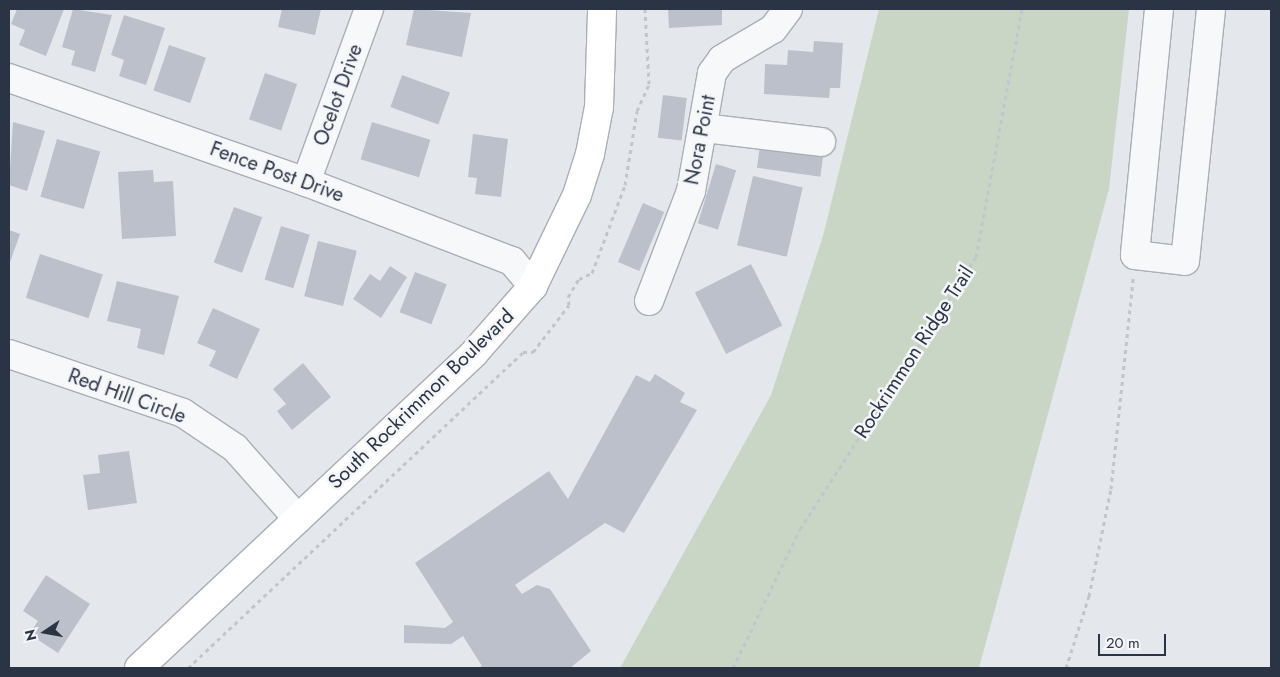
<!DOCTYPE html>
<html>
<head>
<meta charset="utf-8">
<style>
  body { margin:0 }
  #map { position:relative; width:1280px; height:677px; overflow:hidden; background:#e4e7ec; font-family:Jost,sans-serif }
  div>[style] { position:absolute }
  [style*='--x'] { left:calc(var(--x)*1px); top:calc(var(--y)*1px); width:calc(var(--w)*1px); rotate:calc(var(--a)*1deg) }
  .green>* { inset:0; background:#c9d6c5 }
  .building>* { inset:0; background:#bbc0ca; transform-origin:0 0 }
  .path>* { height:3px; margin-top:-1.5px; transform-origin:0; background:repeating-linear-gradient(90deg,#c2c5cb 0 4px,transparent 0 8px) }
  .roads { filter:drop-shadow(1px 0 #a9aeb7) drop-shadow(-1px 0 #a9aeb7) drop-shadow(0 1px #a9aeb7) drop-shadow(0 -1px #a9aeb7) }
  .minor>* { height:28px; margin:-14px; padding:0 14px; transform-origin:14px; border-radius:14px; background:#f7f8fa }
  .major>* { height:28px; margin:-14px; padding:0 14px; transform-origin:14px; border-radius:14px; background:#fff }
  span { translate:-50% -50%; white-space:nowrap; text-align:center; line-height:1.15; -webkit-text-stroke:5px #f4f6f9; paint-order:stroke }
  .street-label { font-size:20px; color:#2b3445 }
  .frame { position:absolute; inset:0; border:10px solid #2b3445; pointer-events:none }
  .north { position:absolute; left:20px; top:607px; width:50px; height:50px; -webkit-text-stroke:4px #f4f6f9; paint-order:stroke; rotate:258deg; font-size:14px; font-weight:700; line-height:20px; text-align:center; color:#2b3445 }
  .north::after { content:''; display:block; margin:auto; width:18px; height:22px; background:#2b3445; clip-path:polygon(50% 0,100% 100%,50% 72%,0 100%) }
  .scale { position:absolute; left:1098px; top:634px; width:68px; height:22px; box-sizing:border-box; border:2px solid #2b3445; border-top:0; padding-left:6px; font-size:15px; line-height:18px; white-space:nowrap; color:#2b3445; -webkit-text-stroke:4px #f4f6f9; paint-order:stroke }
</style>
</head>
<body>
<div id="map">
  <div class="green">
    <i style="clip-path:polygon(879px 9px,1129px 9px,1109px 189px,979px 668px,620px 668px,771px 395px,823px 236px)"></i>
  </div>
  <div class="building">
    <i style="clip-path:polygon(17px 9px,64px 9px,46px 56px,19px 45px,25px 30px,11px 24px)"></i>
    <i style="clip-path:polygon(73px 9px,112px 15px,95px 72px,71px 65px,75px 51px,62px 47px)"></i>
    <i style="clip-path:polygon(282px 9px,321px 9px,315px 35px,278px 27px)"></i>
    <i style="clip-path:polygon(414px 9px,471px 13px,462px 57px,406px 45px)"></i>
    <i style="clip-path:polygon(668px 9px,722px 9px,722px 25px,669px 28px)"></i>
    <i style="clip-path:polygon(124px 15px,165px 28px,146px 85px,119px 76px,124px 60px,111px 55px)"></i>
    <i style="clip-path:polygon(814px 41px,843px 43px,840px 88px,830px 88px,829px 98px,764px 94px,765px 64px,787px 65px,788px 50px,813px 52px)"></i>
    <i style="left:169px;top:45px;width:39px;height:48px;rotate:19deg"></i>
    <i style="left:265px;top:73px;width:34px;height:49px;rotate:19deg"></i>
    <i style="left:402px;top:75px;width:51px;height:34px;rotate:20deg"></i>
    <i style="left:663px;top:95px;width:24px;height:43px;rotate:7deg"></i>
    <i style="clip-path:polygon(13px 122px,45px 131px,27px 191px,9px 185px)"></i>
    <i style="left:372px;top:122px;width:61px;height:39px;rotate:17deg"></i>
    <i style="clip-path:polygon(473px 134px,508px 139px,501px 197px,475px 194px,477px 178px,468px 177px)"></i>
    <i style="left:57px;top:139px;width:45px;height:60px;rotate:16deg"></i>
    <i style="left:760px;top:146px;width:64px;height:22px;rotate:8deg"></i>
    <i style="left:716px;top:164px;width:21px;height:62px;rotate:17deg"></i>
    <i style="clip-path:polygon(153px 170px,154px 182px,173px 181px,176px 236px,122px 239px,118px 172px)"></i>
    <i style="left:753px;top:176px;width:51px;height:71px;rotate:13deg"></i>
    <i style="left:643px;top:203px;width:23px;height:64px;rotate:23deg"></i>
    <i style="left:234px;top:207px;width:30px;height:59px;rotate:20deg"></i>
    <i style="left:281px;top:226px;width:30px;height:56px;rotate:17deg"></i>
    <i style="clip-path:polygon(9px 230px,20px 234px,9px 265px)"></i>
    <i style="left:318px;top:241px;width:40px;height:57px;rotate:14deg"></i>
    <i style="left:40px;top:254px;width:66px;height:46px;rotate:18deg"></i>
    <i style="left:751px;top:264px;width:69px;height:63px;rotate:63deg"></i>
    <i style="clip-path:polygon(390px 266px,407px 277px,381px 318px,353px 299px,370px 274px,380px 281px)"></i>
    <i style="left:415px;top:272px;width:34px;height:43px;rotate:21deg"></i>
    <i style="clip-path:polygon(117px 281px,179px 296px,164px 355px,137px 348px,141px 329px,107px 321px)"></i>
    <i style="clip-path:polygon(213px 308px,260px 329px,237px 379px,209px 366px,216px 351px,197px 343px)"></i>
    <i style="clip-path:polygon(303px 363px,331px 397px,292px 430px,277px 411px,286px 404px,273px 389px)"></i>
    <i style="clip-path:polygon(655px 374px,685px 393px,680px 402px,697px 410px,624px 533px,605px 523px,515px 585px,522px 594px,537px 585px,550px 589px,591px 651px,570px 668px,478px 668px,482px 666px,463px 636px,451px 644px,404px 643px,404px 625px,445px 628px,453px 622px,415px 563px,549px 471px,568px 499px,636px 375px,650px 382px)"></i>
    <i style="clip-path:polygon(129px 451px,137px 503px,88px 510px,83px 475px,100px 473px,98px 455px)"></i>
    <i style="clip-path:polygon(46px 575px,90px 604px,58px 653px,29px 634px,38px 621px,23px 611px)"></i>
  </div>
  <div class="path">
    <i style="--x:188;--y:668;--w:461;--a:-43.3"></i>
    <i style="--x:523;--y:352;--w:10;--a:0"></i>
    <i style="--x:533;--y:352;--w:59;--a:-52.5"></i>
    <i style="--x:569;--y:305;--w:8;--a:-97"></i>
    <i style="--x:568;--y:297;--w:21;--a:-59"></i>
    <i style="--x:579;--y:279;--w:14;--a:-25"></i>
    <i style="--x:592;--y:273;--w:94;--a:-69.4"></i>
    <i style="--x:625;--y:185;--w:75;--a:-80.8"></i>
    <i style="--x:637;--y:111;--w:30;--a:-66"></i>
    <i style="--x:649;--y:84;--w:75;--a:-93.1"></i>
    <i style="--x:733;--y:668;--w:154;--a:-64.3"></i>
    <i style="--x:800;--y:529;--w:324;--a:-57.1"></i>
    <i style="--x:976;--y:257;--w:252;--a:-79.5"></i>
    <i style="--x:1066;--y:668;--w:76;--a:-72.3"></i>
    <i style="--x:1089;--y:596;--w:109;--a:-78.4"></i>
    <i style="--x:1111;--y:489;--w:212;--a:-84"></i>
  </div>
  <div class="roads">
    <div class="minor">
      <i style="--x:1159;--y:9;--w:247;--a:95.6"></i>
      <i style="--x:1135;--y:255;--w:50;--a:6.8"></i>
      <i style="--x:1185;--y:261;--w:253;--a:-84.1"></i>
      <i style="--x:9;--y:78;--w:315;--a:19.3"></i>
      <i style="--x:306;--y:182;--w:221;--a:21"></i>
      <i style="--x:512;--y:261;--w:33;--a:50"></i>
      <i style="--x:704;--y:128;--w:118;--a:6.8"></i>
      <i style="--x:306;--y:182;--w:184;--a:-70"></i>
      <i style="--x:649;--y:301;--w:118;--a:-69.1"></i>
      <i style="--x:691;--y:191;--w:120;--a:-79.9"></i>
      <i style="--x:712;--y:73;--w:17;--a:-54"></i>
      <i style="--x:722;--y:59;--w:59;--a:-30.5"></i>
      <i style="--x:773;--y:29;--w:25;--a:-53"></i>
      <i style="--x:9;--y:354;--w:184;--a:18.7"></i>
      <i style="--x:183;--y:413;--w:63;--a:33.9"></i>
      <i style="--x:235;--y:448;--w:95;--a:48.4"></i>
    </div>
    <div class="major">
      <i style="--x:139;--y:668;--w:461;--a:-43.2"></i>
      <i style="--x:475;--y:352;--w:88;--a:-48.7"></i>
      <i style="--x:533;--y:286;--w:101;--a:-64.2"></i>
      <i style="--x:577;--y:195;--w:43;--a:-72.4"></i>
      <i style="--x:590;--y:154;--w:48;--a:-79.2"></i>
      <i style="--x:599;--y:107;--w:98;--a:-88.2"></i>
    </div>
  </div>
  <div class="street-label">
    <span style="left:338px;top:95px;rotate:-70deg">Ocelot Drive</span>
    <span style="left:700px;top:140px;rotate:-79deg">Nora Point</span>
    <span style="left:277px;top:172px;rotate:20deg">Fence Post Drive</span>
    <span style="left:914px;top:352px;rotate:-57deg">Rockrimmon Ridge Trail</span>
    <span style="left:127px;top:396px;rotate:20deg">Red Hill Circle</span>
    <span style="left:421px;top:399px;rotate:-44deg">South Rockrimmon Boulevard</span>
  </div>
  <div class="frame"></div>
  <div class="north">N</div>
  <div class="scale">20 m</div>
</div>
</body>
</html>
